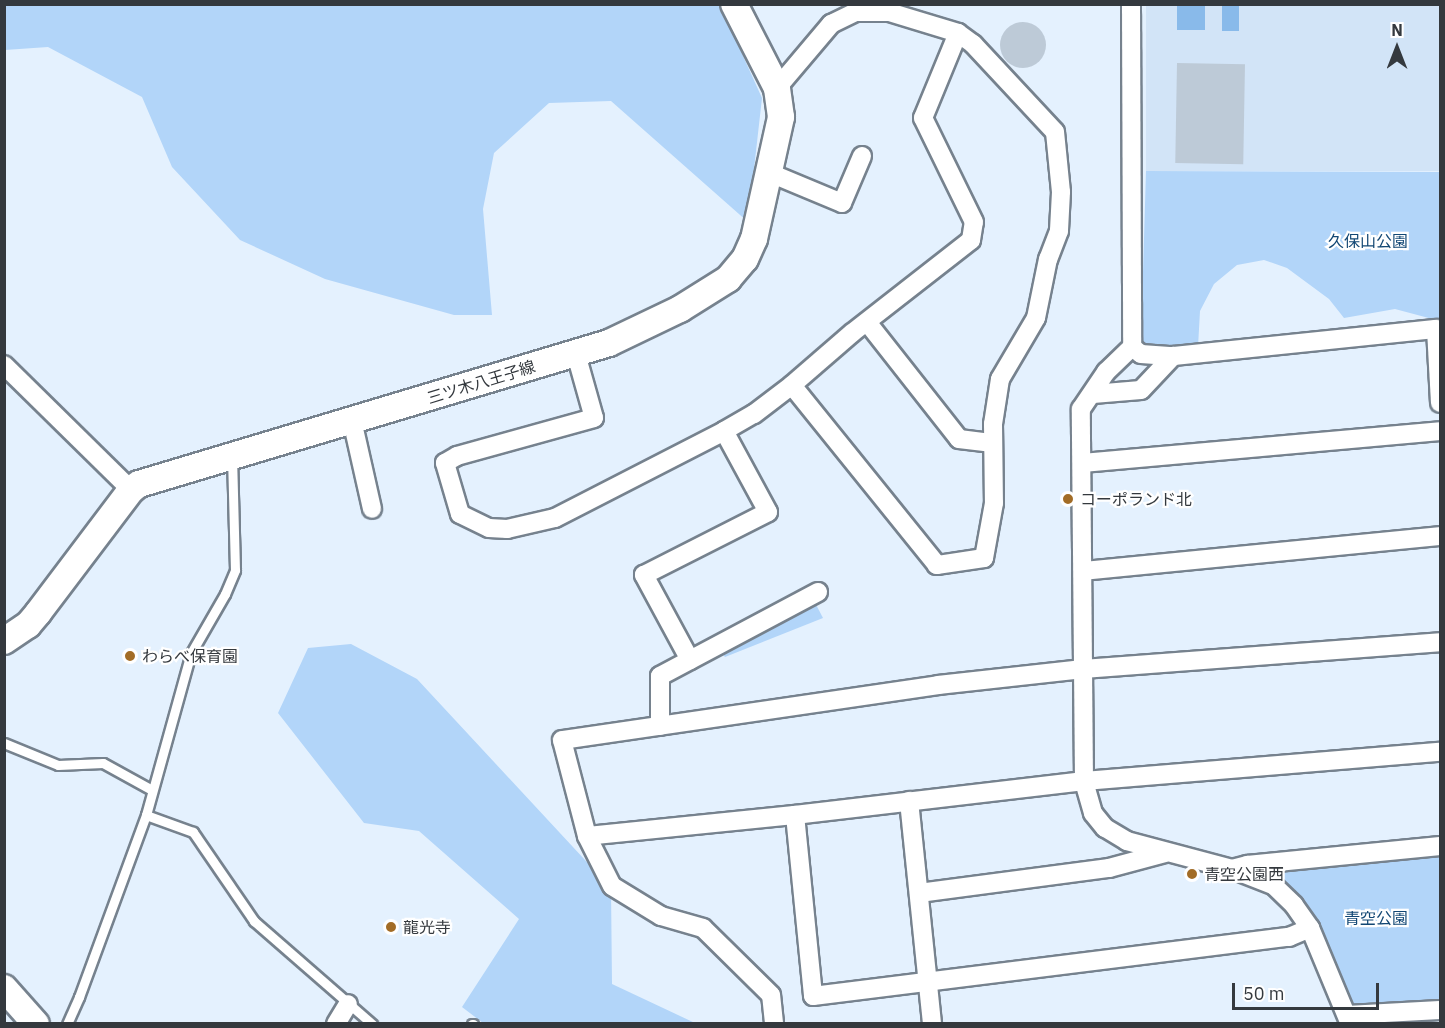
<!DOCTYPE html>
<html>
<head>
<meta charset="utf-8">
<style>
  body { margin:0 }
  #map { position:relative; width:1445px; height:1028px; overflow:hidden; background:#e4f1fe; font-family:"IBM Plex Sans","Noto Sans JP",sans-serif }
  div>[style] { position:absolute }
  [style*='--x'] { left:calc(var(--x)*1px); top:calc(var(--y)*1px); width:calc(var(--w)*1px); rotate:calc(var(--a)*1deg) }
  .built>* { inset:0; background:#d2e4f7; transform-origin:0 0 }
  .green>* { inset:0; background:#b2d5f9 }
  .water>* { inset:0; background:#89baea; transform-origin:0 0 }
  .building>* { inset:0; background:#bdcad7; transform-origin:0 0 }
  .round { border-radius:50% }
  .roads { filter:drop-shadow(2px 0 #76828e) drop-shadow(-2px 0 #76828e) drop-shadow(0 2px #76828e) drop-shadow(0 -2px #76828e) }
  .lane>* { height:9px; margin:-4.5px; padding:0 4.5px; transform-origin:4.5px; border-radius:4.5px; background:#fff }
  .street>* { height:18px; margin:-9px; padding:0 9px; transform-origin:9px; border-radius:9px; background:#fff }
  .secondary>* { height:26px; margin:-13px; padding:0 13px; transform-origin:13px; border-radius:13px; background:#fff }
  .dots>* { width:16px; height:16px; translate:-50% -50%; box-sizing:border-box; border:3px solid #fff; border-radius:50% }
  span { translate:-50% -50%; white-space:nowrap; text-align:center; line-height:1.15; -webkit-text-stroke:4.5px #fff; paint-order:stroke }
  .park-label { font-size:16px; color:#124774 }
  .street-label { font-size:16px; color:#34393e }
  .poi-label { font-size:16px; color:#34393e }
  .left { translate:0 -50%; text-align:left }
  .frame { position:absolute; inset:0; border:6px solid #34393e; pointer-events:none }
  .north { position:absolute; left:1367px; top:18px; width:60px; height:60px; -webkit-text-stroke:4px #fff; paint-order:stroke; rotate:0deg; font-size:16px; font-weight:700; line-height:24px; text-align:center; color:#34393e }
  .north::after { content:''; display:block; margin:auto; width:21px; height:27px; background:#34393e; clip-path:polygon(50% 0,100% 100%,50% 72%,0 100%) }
  .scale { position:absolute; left:1232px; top:983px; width:147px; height:27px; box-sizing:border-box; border:3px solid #34393e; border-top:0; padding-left:8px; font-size:18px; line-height:21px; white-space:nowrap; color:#34393e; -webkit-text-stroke:4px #fff; paint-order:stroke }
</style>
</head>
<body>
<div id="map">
  <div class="built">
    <i style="left:1146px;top:5px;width:294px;height:166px"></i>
  </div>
  <div class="green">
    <i style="clip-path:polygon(5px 5px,720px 5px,762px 98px,748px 222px,611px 101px,549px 103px,494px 153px,483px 209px,492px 315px,454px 315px,325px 279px,240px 240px,172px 167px,142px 97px,48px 47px,5px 50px)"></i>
    <i style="clip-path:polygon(1146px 171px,1440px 172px,1440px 321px,1395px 309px,1344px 318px,1329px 299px,1287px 268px,1264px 260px,1237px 265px,1214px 284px,1200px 311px,1198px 347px,1146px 346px,1141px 340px)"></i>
    <i style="clip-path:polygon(811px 595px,823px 618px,725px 657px,716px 646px)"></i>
    <i style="clip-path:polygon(351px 644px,417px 679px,611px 888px,612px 984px,695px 1023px,483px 1023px,462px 1007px,519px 919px,419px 831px,364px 823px,278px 713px,308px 648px)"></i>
    <i style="clip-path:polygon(1440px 846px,1440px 1010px,1347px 1015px,1310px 928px,1247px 865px)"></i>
  </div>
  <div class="water">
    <i style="left:1177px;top:5px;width:28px;height:25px"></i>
    <i style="left:1222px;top:5px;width:17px;height:26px"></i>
  </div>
  <div class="building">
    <i class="round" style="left:1000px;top:22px;width:46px;height:46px"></i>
    <i style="left:1177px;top:63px;width:68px;height:100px;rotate:1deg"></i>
  </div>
  <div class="roads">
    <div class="lane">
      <i style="--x:4;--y:743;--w:58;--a:22.2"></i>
      <i style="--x:58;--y:765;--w:45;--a:-2.5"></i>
      <i style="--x:103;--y:763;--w:56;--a:28.9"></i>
      <i style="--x:146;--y:815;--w:50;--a:19.9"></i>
      <i style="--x:193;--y:832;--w:108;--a:55.6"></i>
      <i style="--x:254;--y:921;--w:157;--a:41.1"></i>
      <i style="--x:67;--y:1024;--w:30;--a:-66"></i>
      <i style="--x:79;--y:997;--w:194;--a:-69.8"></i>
      <i style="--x:146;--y:815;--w:168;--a:-74.5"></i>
      <i style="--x:191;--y:653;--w:68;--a:-60"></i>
      <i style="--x:225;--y:594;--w:26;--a:-67"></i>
      <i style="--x:235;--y:570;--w:112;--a:-91.5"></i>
      <i style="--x:472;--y:1024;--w:1;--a:0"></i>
    </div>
    <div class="street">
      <i style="--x:1131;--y:4;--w:343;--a:89.8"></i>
      <i style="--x:777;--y:88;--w:84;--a:-49.8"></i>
      <i style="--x:831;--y:24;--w:28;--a:-26"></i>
      <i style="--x:856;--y:12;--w:33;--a:0"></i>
      <i style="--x:889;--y:12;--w:72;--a:16.9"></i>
      <i style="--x:958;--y:33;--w:19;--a:36"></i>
      <i style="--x:973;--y:44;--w:120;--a:47"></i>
      <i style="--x:1055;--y:132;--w:60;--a:84.3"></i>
      <i style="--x:1061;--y:192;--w:39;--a:93"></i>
      <i style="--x:1059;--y:231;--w:30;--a:111"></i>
      <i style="--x:1048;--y:259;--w:60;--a:101.5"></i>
      <i style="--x:1036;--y:318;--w:71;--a:120.5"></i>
      <i style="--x:1000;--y:379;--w:46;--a:98.8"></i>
      <i style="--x:993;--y:424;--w:79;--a:89.3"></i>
      <i style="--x:994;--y:503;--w:56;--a:100.3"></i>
      <i style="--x:984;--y:558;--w:48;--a:171.5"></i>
      <i style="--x:937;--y:565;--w:231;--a:-128.9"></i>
      <i style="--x:770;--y:173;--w:78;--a:22.6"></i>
      <i style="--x:842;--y:203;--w:51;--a:-66.9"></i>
      <i style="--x:867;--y:322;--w:149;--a:51.8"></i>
      <i style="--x:959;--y:439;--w:34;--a:7"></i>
      <i style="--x:576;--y:354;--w:66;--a:74.3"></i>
      <i style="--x:594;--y:418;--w:142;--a:164.5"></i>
      <i style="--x:457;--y:456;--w:14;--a:150"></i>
      <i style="--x:445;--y:463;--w:53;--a:73.6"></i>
      <i style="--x:460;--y:514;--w:32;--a:26"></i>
      <i style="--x:489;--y:528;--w:18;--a:3"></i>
      <i style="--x:507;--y:529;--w:49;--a:-12.9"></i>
      <i style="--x:555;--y:518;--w:190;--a:-27.2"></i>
      <i style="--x:724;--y:431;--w:34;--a:-30"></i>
      <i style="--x:754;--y:414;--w:48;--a:-37.3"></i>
      <i style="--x:792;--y:385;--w:79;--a:-40.9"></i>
      <i style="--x:852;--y:333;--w:151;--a:-38"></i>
      <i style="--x:971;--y:240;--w:18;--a:-81"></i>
      <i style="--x:974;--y:222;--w:116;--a:-116.1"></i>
      <i style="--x:923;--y:118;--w:92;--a:-67.6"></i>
      <i style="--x:4;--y:365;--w:178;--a:44.5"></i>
      <i style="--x:1093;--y:394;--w:48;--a:-4.8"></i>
      <i style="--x:1141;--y:390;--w:47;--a:-46.7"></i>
      <i style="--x:352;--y:420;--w:91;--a:77.3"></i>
      <i style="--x:1083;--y:463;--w:358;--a:-5.1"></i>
      <i style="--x:1083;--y:571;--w:359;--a:-5.6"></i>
      <i style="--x:690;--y:660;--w:97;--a:-118.4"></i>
      <i style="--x:644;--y:575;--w:139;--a:-26.9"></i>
      <i style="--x:768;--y:512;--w:92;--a:-118.5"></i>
      <i style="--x:660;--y:726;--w:50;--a:-90"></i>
      <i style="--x:660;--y:676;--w:179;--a:-28"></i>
      <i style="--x:909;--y:801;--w:224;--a:84.1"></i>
      <i style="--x:795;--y:815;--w:291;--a:-6.7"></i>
      <i style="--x:1084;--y:781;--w:357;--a:-4.7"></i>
      <i style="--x:587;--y:836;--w:209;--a:-5.8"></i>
      <i style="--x:795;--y:815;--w:182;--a:84.3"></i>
      <i style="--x:813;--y:996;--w:480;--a:-7.1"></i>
      <i style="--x:1289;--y:937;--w:23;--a:-23"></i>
      <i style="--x:1232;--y:869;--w:16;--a:-15"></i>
      <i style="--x:1247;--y:865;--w:194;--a:-5.6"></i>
      <i style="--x:919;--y:893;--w:192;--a:-7.5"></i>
      <i style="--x:1109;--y:868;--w:58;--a:-15"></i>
      <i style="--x:1347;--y:1015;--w:93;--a:-3.1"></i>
      <i style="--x:774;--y:1023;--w:28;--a:-96"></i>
      <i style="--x:771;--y:995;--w:95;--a:-135.4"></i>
      <i style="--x:703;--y:928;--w:44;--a:-164.1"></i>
      <i style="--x:661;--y:916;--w:57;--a:-148.5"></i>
      <i style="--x:612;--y:886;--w:56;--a:-116.6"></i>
      <i style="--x:587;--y:836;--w:99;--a:-104.6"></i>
      <i style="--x:562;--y:740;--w:380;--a:-8.3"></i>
      <i style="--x:938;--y:685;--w:146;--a:-6.3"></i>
      <i style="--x:1083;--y:669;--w:358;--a:-4.3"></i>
      <i style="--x:336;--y:1024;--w:23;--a:-59"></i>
      <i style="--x:1350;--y:1024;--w:104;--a:-112.6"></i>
      <i style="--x:1310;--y:928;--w:28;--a:-125"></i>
      <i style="--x:1294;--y:905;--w:29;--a:-136"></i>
      <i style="--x:1273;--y:885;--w:44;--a:-158.7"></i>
      <i style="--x:1232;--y:869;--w:109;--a:-165.1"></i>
      <i style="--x:1127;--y:841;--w:26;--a:-149"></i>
      <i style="--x:1105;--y:828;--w:19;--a:-129"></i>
      <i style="--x:1093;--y:813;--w:33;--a:-106"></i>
      <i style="--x:1084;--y:781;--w:372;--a:-90.5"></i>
      <i style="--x:1081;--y:409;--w:45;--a:-56"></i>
      <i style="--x:1106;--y:372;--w:36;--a:-44"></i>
      <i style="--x:1132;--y:347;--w:11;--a:38"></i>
      <i style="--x:1141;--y:354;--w:32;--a:4"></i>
      <i style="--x:1173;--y:356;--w:264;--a:-5.9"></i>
      <i style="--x:1436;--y:329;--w:74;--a:86.9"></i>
    </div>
    <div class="secondary">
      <i style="--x:4;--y:641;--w:29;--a:-34"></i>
      <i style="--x:28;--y:625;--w:16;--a:-50"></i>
      <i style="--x:38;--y:613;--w:154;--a:-52.9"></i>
      <i style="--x:131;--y:490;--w:10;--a:-37"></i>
      <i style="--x:139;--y:484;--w:491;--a:-16.7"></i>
      <i style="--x:609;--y:343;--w:79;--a:-25.6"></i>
      <i style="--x:680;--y:309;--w:57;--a:-32"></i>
      <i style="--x:728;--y:279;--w:26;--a:-50"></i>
      <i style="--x:745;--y:259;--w:22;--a:-66"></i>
      <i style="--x:754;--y:239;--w:125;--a:-77.5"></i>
      <i style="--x:781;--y:117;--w:29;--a:-98"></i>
      <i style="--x:777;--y:88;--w:94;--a:-117.1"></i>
      <i style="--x:4;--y:988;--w:48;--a:48.4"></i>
    </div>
  </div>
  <div class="dots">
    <i style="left:1068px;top:499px;background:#a26c26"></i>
    <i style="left:130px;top:656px;background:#a26c26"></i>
    <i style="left:1192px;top:874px;background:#a26c26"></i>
    <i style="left:391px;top:927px;background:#a26c26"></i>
  </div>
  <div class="park-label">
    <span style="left:1368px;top:241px">久保山公園</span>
    <span style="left:1376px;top:918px">青空公園</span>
  </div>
  <div class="street-label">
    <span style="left:481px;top:382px;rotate:-17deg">三ツ木八王子線</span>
  </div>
  <div class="poi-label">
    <span class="left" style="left:1080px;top:499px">コーポランド北</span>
    <span class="left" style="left:142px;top:656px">わらべ保育園</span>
    <span class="left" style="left:1204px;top:874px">青空公園西</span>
    <span class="left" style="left:403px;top:927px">龍光寺</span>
  </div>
  <div class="frame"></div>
  <div class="north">N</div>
  <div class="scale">50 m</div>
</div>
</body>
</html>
